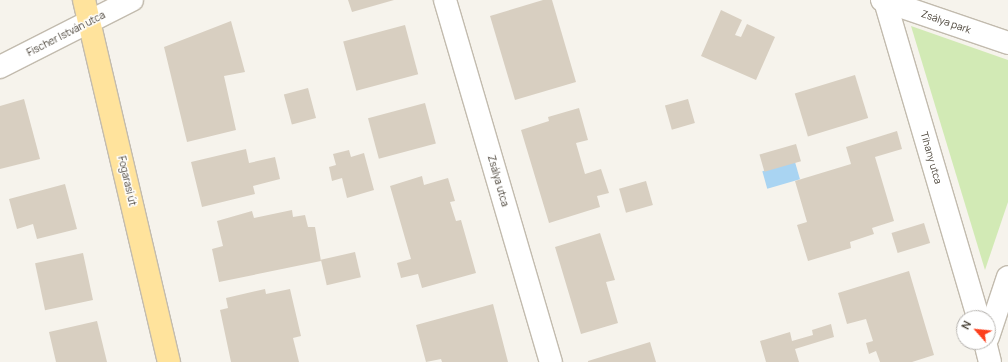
<!DOCTYPE html>
<html>
<head>
<meta charset="utf-8">
<style>
  body { margin:0 }
  #map { position:relative; width:1008px; height:362px; overflow:hidden; background:#f6f3ec; font-family:Manrope,sans-serif }
  div>[style] { position:absolute }
  [style*='--x'] { left:calc(var(--x)*1px); top:calc(var(--y)*1px); width:calc(var(--w)*1px); rotate:calc(var(--a)*1deg) }
  .green>* { inset:0; background:#d2eab5 }
  .water>* { inset:0; background:#a9d4f2; transform-origin:0 0 }
  .building>* { inset:0; background:#d8cfc1; transform-origin:0 0 }
  .roads { filter:drop-shadow(1px 0 #c2bbae) drop-shadow(-1px 0 #c2bbae) drop-shadow(0 1px #c2bbae) drop-shadow(0 -1px #c2bbae) }
  .minor>* { height:22px; margin:-11px; padding:0 11px; transform-origin:11px; border-radius:11px; background:#fff }
  .major>* { height:22px; margin:-11px; padding:0 11px; transform-origin:11px; border-radius:11px; background:#ffe39c }
  span { translate:-50% -50%; white-space:nowrap; text-align:center; line-height:1.15; -webkit-text-stroke:3px #fff; paint-order:stroke }
  .street-label { font-size:10px; color:#4b4439 }
  .north { position:absolute; left:956px; top:310px; width:40px; height:40px; box-sizing:border-box; background:#fff; border:1px solid #b7b4b0; border-radius:50%; rotate:297deg; font-size:11px; font-weight:700; line-height:16px; text-align:center; color:#4b4439 }
  .north::after { content:''; display:block; margin:auto; width:14px; height:18px; background:#fc3f1d; clip-path:polygon(50% 0,100% 100%,50% 72%,0 100%) }
</style>
</head>
<body>
<div id="map">
  <div class="green">
    <i style="clip-path:polygon(911px 26px,1008px 60px,1008px 202px,985px 270px)"></i>
  </div>
  <div class="water">
    <i style="left:795px;top:162px;width:18px;height:34px;rotate:74deg"></i>
  </div>
  <div class="building">
    <i style="clip-path:polygon(348px 0,394px 0,352px 12px)"></i>
    <i style="clip-path:polygon(543px 0,552px 0,576px 82px,515px 100px,490px 16px)"></i>
    <i style="clip-path:polygon(721px 10px,742px 20px,735px 35px,741px 37px,747px 24px,775px 37px,756px 80px,701px 56px)"></i>
    <i style="clip-path:polygon(231px 21px,245px 72px,224px 76px,236px 130px,187px 142px,164px 47px)"></i>
    <i style="left:405px;top:25px;width:51px;height:64px;rotate:75deg"></i>
    <i style="left:855px;top:75px;width:45px;height:63px;rotate:73deg"></i>
    <i style="left:308px;top:88px;width:31px;height:25px;rotate:75deg"></i>
    <i style="clip-path:polygon(24px 99px,40px 159px,0 169px,0 106px)"></i>
    <i style="left:688px;top:99px;width:25px;height:24px;rotate:74deg"></i>
    <i style="left:425px;top:103px;width:42px;height:59px;rotate:75deg"></i>
    <i style="clip-path:polygon(579px 108px,588px 140px,576px 143px,585px 174px,601px 169px,609px 193px,597px 196px,600px 207px,549px 223px,521px 130px,549px 121px,548px 117px)"></i>
    <i style="clip-path:polygon(897px 131px,902px 149px,875px 157px,894px 221px,872px 228px,874px 234px,850px 242px,851px 248px,808px 261px,797px 225px,807px 222px,795px 181px,851px 164px,846px 147px)"></i>
    <i style="left:796px;top:144px;width:18px;height:38px;rotate:74deg"></i>
    <i style="clip-path:polygon(246px 149px,249px 163px,275px 157px,280px 179px,253px 186px,255px 194px,202px 207px,191px 162px)"></i>
    <i style="clip-path:polygon(349px 150px,351px 157px,364px 153px,374px 190px,347px 198px,342px 178px,332px 181px,329px 167px,336px 165px,333px 154px)"></i>
    <i style="clip-path:polygon(422px 176px,424px 185px,448px 178px,455px 201px,450px 202px,456px 221px,461px 220px,476px 273px,422px 288px,418px 274px,401px 278px,397px 263px,411px 259px,390px 186px)"></i>
    <i style="left:646px;top:181px;width:25px;height:28px;rotate:74deg"></i>
    <i style="clip-path:polygon(65px 184px,77px 229px,37px 239px,33px 224px,17px 229px,9px 199px)"></i>
    <i style="clip-path:polygon(292px 210px,293px 217px,305px 215px,308px 227px,315px 227px,321px 261px,219px 282px,212px 249px,223px 246px,217px 221px,252px 211px,254px 218px)"></i>
    <i style="left:924px;top:223px;width:21px;height:34px;rotate:73deg"></i>
    <i style="clip-path:polygon(600px 233px,615px 280px,606px 282px,618px 323px,581px 334px,555px 247px)"></i>
    <i style="left:355px;top:252px;width:26px;height:35px;rotate:77deg"></i>
    <i style="left:83px;top:253px;width:48px;height:49px;rotate:78deg"></i>
    <i style="clip-path:polygon(909px 271px,934px 355px,912px 362px,880px 362px,876px 351px,869px 354px,866px 343px,873px 341px,866px 319px,847px 324px,838px 293px)"></i>
    <i style="clip-path:polygon(265px 289px,266px 294px,290px 289px,301px 336px,293px 338px,299px 362px,231px 362px,220px 310px,228px 308px,226px 298px)"></i>
    <i style="clip-path:polygon(493px 304px,508px 362px,442px 362px,441px 359px,426px 362px,416px 325px)"></i>
    <i style="clip-path:polygon(97px 321px,107px 362px,56px 362px,49px 332px)"></i>
    <i style="clip-path:polygon(831px 324px,834px 337px,795px 349px,799px 362px,766px 362px,760px 341px,790px 332px,792px 341px,813px 335px,812px 330px)"></i>
    <i style="clip-path:polygon(650px 342px,656px 362px,588px 362px,588px 361px)"></i>
  </div>
  <div class="roads">
    <div class="minor">
      <i style="--x:445;--y:0;--w:377;--a:73.7"></i>
      <i style="--x:882;--y:0;--w:133;--a:18.8"></i>
      <i style="--x:885;--y:1;--w:330;--a:73.6"></i>
      <i style="--x:0;--y:67;--w:148;--a:-26.9"></i>
      <i style="--x:988;--y:337;--w:63;--a:-71.6"></i>
      <i style="--x:985;--y:342;--w:21;--a:76"></i>
    </div>
    <div class="major">
      <i style="--x:84;--y:0;--w:372;--a:76.8"></i>
    </div>
  </div>
  <div class="street-label">
    <span style="left:946px;top:22px;rotate:19deg">Zsálya park</span>
    <span style="left:66px;top:34px;rotate:-27deg">Fischer István utca</span>
    <span style="left:931px;top:158px;rotate:74deg">Tihany utca</span>
    <span style="left:127px;top:181px;rotate:77deg">Fogarasi út</span>
    <span style="left:498px;top:181px;rotate:74deg">Zsálya utca</span>
  </div>
  <div class="north">N</div>
</div>
</body>
</html>
